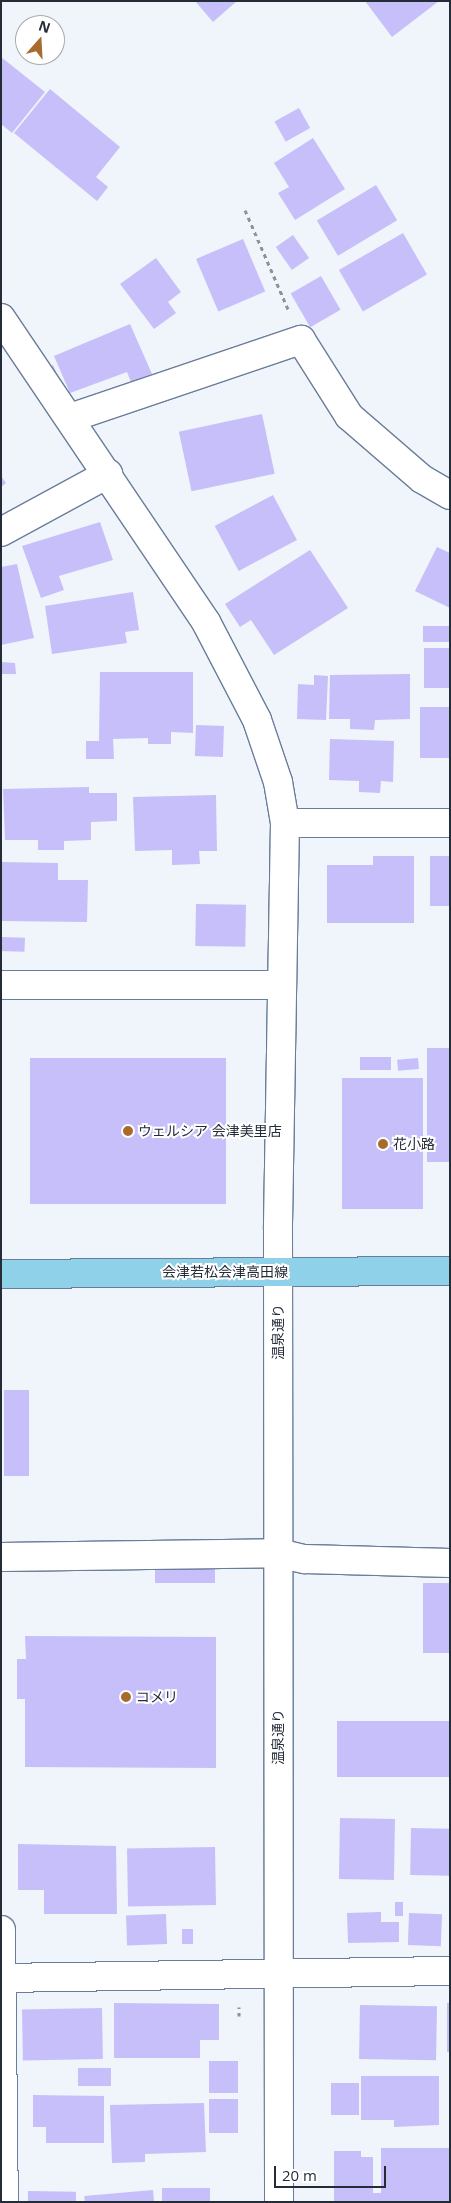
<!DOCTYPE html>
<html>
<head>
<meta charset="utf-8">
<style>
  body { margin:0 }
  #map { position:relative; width:451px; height:2203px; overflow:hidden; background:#f0f4fb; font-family:"Open Sans","Noto Sans JP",sans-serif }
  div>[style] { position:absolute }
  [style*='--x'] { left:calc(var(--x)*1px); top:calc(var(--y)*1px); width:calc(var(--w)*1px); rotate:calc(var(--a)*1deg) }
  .building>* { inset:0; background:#c7bffa; transform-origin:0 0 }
  .path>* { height:3px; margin-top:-1.5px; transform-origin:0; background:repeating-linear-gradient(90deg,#8c929b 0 4px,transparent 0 8px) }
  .roads { filter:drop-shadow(1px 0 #6a7d9a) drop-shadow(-1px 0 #6a7d9a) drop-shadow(0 1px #6a7d9a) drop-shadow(0 -1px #6a7d9a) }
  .minor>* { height:28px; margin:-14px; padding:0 14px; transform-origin:14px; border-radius:14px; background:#fff }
  .major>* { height:28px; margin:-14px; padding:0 14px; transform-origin:14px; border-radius:14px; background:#8ed1e8 }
  .dots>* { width:14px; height:14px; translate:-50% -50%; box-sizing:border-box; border:2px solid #fff; border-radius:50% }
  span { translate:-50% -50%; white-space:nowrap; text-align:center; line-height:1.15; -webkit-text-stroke:4px #fff; paint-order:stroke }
  .poi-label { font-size:14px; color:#242c38 }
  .left { translate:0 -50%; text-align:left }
  .street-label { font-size:14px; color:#242c38 }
  .frame { position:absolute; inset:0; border:2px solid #242c38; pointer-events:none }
  .north { position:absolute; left:15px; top:15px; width:50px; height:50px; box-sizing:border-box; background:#fff; border:1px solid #a7abaf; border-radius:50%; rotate:19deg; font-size:14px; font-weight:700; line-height:20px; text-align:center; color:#242c38 }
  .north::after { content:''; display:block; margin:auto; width:18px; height:22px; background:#a76b2d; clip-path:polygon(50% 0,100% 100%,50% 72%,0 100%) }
  .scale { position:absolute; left:274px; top:2166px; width:112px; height:22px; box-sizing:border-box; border:2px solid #242c38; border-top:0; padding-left:6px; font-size:15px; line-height:18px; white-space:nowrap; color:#242c38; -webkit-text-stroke:4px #fff; paint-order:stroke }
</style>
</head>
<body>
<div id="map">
  <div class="building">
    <i style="clip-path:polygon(195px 1px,237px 1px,213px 22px)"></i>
    <i style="clip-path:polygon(365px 1px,439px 1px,392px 37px)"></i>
    <i style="clip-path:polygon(1px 57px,45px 92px,12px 133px,1px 124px)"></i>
    <i style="clip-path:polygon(50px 89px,120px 147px,96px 177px,108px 187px,97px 201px,14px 133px)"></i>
    <i style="left:299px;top:108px;width:23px;height:28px;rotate:61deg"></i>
    <i style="clip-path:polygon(313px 138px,345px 189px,295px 220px,278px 193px,289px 187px,274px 163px)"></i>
    <i style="left:376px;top:185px;width:41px;height:69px;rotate:59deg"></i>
    <i style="left:403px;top:233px;width:48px;height:74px;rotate:60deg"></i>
    <i style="left:293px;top:235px;width:28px;height:21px;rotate:55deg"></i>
    <i style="left:243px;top:239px;width:57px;height:51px;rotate:67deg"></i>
    <i style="clip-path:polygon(156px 258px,181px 292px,168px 302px,176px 313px,154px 329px,120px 284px)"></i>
    <i style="left:321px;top:276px;width:39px;height:35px;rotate:60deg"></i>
    <i style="clip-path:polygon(130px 324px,152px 374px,131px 382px,127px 372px,70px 393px,54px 356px)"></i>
    <i style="clip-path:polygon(53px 365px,58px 376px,53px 379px,47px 367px)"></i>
    <i style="left:262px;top:414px;width:61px;height:85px;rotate:78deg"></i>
    <i style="clip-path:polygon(1px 476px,6px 483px,1px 487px)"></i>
    <i style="left:273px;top:495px;width:51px;height:66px;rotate:62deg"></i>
    <i style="clip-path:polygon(100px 522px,113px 560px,59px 576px,64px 590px,41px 598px,22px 546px)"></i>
    <i style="clip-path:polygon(437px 547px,450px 553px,450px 608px,415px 591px)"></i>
    <i style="clip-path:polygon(310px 550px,348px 608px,274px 655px,251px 620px,240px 627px,225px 604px)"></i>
    <i style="clip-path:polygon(17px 564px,34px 638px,1px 645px,1px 567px)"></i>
    <i style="clip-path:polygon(133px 592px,139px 630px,125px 632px,127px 643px,52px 654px,45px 606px)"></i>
    <i style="left:423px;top:626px;width:27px;height:16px"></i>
    <i style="left:424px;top:648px;width:26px;height:40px"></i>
    <i style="clip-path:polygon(1px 662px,15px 663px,16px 674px,1px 674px)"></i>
    <i style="clip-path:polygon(100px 672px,193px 672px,193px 733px,171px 732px,171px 744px,148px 744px,148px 738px,113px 739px,114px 759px,86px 759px,86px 741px,99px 741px)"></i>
    <i style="clip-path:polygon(410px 674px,410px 719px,375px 720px,374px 730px,350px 729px,350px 719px,329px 719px,330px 675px)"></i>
    <i style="clip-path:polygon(314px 675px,328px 676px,326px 720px,297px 719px,298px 684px,314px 685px)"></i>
    <i style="left:450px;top:707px;width:51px;height:30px;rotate:90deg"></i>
    <i style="left:196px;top:725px;width:28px;height:31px;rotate:2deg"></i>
    <i style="clip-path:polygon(330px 739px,394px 741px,393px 782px,381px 781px,380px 793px,359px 792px,359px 781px,329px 780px)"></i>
    <i style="clip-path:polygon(89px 787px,89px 793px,117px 793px,117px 821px,91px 822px,91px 840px,64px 841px,64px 850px,38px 850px,38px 840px,5px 840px,3px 789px)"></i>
    <i style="clip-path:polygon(216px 795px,217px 851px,199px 851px,200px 864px,172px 865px,172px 850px,135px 851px,133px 797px)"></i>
    <i style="clip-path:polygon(373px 856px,414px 856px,414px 923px,327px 923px,327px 865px,373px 865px)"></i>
    <i style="left:430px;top:856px;width:20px;height:50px"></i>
    <i style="clip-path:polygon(1px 862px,58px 863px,58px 880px,88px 880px,87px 922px,1px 921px)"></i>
    <i style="left:196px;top:904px;width:50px;height:42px;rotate:1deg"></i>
    <i style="left:1px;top:937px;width:24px;height:14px;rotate:2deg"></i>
    <i style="left:450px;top:1048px;width:114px;height:23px;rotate:90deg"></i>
    <i style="left:360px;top:1057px;width:31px;height:13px"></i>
    <i style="left:30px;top:1058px;width:196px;height:146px"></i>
    <i style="left:418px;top:1058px;width:11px;height:21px;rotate:85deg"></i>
    <i style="left:423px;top:1078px;width:131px;height:81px;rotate:90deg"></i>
    <i style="left:4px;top:1390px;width:25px;height:86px"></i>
    <i style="left:155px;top:1566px;width:60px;height:17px"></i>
    <i style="left:450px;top:1583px;width:70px;height:27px;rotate:90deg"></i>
    <i style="clip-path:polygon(25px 1636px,216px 1637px,216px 1768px,25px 1767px,25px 1699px,17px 1699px,17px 1659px,26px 1659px)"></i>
    <i style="left:450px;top:1721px;width:56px;height:113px;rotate:90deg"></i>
    <i style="left:340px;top:1818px;width:55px;height:61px;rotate:1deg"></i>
    <i style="left:411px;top:1828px;width:39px;height:47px;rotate:1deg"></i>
    <i style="clip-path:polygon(18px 1844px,116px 1846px,117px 1914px,44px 1914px,44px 1890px,18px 1890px)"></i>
    <i style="left:215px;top:1847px;width:58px;height:88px;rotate:89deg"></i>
    <i style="left:395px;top:1902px;width:8px;height:14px"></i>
    <i style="clip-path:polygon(381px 1912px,381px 1922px,399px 1922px,399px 1942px,348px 1943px,347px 1913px)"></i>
    <i style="left:409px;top:1913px;width:33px;height:32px;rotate:2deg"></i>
    <i style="left:166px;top:1914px;width:30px;height:40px;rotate:88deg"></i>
    <i style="left:182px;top:1929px;width:11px;height:15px"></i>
    <i style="clip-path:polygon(114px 2003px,219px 2004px,219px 2040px,200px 2040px,200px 2058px,114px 2058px)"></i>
    <i style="left:447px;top:2003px;width:3px;height:49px"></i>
    <i style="left:360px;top:2005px;width:77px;height:54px;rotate:1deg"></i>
    <i style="left:102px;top:2008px;width:51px;height:80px;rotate:89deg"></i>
    <i style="left:209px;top:2061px;width:29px;height:32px"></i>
    <i style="left:78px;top:2068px;width:33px;height:18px"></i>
    <i style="clip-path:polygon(361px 2076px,439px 2076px,439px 2125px,394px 2127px,394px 2120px,361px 2120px)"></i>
    <i style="left:331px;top:2083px;width:28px;height:32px"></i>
    <i style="clip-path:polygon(33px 2095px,104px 2096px,104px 2143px,46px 2143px,46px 2127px,33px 2127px)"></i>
    <i style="left:209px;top:2099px;width:29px;height:34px"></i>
    <i style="clip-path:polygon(204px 2103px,206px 2152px,145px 2154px,145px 2162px,112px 2163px,110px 2105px)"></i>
    <i style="left:450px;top:2148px;width:53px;height:69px;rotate:90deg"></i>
    <i style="clip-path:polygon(334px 2151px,361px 2151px,361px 2157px,373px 2157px,373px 2193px,381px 2193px,381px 2202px,334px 2202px)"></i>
    <i style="left:210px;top:2188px;width:14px;height:48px;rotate:90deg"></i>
    <i style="left:153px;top:2190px;width:12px;height:69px;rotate:85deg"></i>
    <i style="left:28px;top:2191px;width:48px;height:11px;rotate:1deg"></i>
  </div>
  <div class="path">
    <i style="--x:245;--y:210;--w:108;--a:66.5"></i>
    <i style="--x:239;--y:2016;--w:9;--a:-90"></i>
  </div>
  <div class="roads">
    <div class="minor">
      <i style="--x:1;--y:318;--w:367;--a:56"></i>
      <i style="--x:206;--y:622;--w:110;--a:62.5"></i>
      <i style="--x:257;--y:720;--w:65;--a:71.3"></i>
      <i style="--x:278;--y:782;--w:42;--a:80.3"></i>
      <i style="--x:285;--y:823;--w:406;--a:91"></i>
      <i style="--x:278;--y:1229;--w:973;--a:89.94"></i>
      <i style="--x:70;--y:418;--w:244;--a:-18.7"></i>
      <i style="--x:301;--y:340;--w:90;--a:57.7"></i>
      <i style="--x:349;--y:416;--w:96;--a:40.8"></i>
      <i style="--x:422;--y:479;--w:32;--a:30"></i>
      <i style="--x:1;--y:532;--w:122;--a:-28.5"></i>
      <i style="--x:285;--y:823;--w:165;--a:0"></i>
      <i style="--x:1;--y:985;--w:281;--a:0"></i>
      <i style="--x:1;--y:1557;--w:277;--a:-0.8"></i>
      <i style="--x:278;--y:1553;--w:28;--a:13"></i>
      <i style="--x:305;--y:1559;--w:145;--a:1.6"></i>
      <i style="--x:1;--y:1930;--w:272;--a:89.4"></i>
      <i style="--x:1;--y:1978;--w:449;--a:-0.9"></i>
    </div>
    <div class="major">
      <i style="--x:1;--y:1274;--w:449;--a:-0.4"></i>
    </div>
  </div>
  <div class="dots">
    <i style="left:128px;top:1131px;background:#a76b2d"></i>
    <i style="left:383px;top:1144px;background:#a76b2d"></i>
    <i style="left:126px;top:1697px;background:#a76b2d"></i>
  </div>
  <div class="poi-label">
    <span class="left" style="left:138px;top:1131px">ウェルシア 会津美里店</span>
    <span class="left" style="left:393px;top:1144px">花小路</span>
    <span class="left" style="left:136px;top:1697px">コメリ</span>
  </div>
  <div class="street-label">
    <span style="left:225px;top:1272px">会津若松会津高田線</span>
    <span style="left:278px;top:1332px;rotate:-90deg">温泉通り</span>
    <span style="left:278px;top:1737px;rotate:-90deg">温泉通り</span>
  </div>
  <div class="frame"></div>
  <div class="north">N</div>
  <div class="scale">20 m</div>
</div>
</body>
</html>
